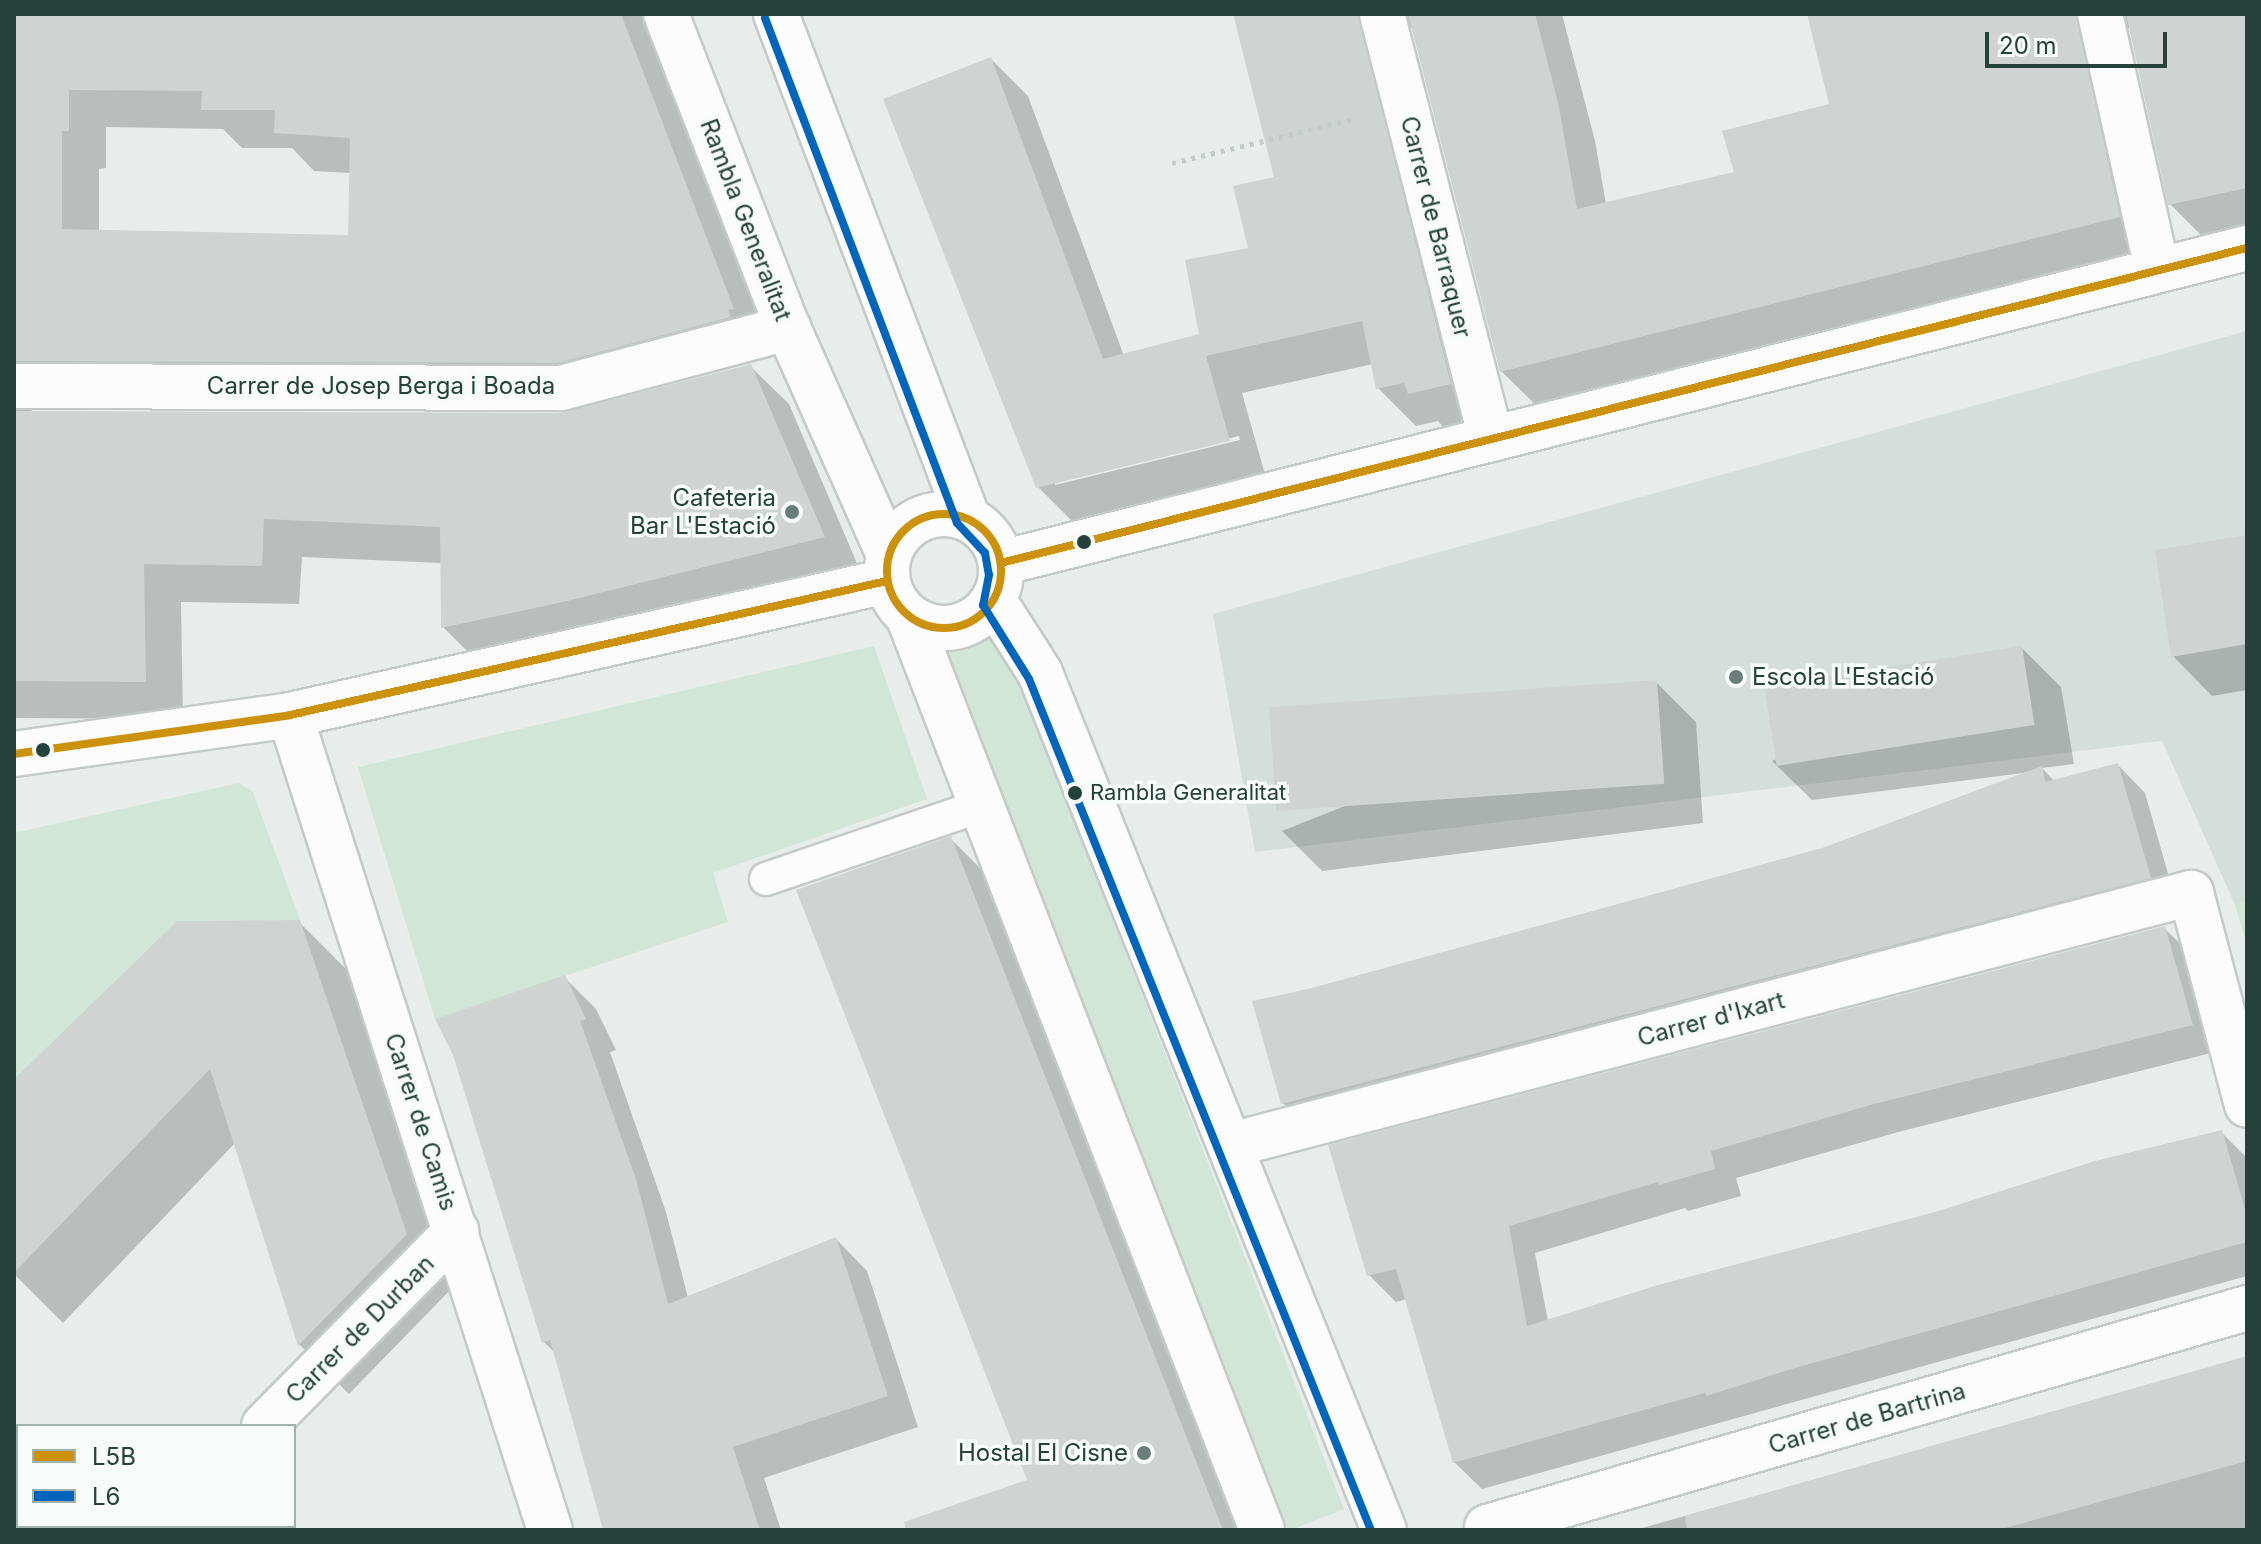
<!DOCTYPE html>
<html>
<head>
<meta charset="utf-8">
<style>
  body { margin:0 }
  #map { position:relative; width:2261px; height:1544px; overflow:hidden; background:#e8edeb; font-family:Inter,sans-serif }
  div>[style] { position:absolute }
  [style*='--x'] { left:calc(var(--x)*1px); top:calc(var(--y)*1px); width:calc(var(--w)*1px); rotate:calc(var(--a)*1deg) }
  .built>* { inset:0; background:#d6dedb }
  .green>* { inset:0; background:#d1e6d8 }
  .shadow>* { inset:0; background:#0003 }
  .building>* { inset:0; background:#cfd4d2; transform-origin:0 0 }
  .path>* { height:5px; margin-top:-2.5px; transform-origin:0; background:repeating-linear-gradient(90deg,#c3ccca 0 4px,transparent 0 10px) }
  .roads { filter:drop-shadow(2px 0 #c5cac8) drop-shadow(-2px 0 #c5cac8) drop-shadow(0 2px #c5cac8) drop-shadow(0 -2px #c5cac8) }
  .service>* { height:32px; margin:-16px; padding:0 16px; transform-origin:16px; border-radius:16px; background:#fcfcfc }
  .minor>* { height:44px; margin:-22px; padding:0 22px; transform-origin:22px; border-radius:22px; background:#fcfcfc }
  .minor>.ring { margin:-22px; padding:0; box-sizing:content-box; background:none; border:44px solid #fcfcfc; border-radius:50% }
  .bus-1>* { height:8px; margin:-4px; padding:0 4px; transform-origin:4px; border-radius:4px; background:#cd920c }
  .bus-1>.ring { margin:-4px; padding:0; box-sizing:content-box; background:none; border:8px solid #cd920c; border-radius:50% }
  .bus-2>* { height:8px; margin:-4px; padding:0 4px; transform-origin:4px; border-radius:4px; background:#0065bd }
  .dots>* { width:22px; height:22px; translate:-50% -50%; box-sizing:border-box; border:4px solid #f7fbf9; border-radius:50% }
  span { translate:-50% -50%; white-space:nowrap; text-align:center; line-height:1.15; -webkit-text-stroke:7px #f7fbf9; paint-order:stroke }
  .bus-label { font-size:22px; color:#24423a }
  .left { translate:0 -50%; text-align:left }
  .street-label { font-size:24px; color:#24423a }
  .poi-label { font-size:24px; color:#24423a }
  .right { translate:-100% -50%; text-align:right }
  .frame { position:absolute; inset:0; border:16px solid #24423a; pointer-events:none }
  .legend { position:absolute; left:16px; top:1424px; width:280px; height:104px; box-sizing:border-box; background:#f7fbf9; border:2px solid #a3b1ad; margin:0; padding:10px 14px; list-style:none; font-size:24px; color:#24423a }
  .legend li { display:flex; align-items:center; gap:16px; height:40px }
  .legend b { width:40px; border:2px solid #a3b1ad }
  .scale { position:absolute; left:1985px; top:32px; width:182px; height:36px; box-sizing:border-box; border:4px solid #24423a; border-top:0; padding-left:10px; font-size:24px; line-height:28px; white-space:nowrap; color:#24423a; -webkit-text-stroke:6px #f7fbf9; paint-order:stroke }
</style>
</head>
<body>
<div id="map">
  <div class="built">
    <i style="clip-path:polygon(2247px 331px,2247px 901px,2235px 905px,2162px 741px,1255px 852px,1213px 614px)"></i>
  </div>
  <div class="green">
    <i style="clip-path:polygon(999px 631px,1344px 1509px,1291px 1530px,1288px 1530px,943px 653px)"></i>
    <i style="clip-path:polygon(874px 646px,927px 799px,713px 873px,728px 922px,435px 1019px,358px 767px)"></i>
    <i style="clip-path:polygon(239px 783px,253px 792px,300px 920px,177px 921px,14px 1079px,14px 833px)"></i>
    <i style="clip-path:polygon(2247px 901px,2247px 945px,2235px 905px)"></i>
  </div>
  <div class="shadow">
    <i style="clip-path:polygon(evenodd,14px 14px,643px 14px,770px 347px,768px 355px,41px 402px,29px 413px,561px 415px,750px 366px,789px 404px,862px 575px,481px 665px,443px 627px,442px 563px,302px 557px,299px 604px,181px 602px,183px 719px,14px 718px,14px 14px,106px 127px,223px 129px,242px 148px,292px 148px,314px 171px,351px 173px,350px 237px,99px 232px,99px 169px,106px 168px,106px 127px)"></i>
    <i style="clip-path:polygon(evenodd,1236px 14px,1562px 14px,1595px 141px,1606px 204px,1736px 174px,1831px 106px,1810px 14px,2247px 14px,2247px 234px,2207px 241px,2170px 204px,2131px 27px,2120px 33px,2156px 254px,1539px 408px,1501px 371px,1413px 27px,1401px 34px,1487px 421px,1447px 431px,1438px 421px,1416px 426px,1378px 388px,1373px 364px,1242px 393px,1266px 478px,1075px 524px,1038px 487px,991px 59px,1028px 96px,1124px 356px,1201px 336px,1251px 250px,1276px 178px,1236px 14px,1239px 436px,1240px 440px,1055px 485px,1055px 481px,1239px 436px)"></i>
    <i style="clip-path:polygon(2247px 537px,2247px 690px,2212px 696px,2173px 656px)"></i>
    <i style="clip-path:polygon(2022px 648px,2061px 687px,2074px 764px,2042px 768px,2055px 782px,2118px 765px,2145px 793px,2177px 905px,1310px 1131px,1283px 1103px,1309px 991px,1823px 849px,2031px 772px,1812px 800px,1772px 761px)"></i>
    <i style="clip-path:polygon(1656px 682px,1696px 722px,1703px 823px,1322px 871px,1282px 831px)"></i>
    <i style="clip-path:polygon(950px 838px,998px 886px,1250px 1530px,926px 1530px,1029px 1481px)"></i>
    <i style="clip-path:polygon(299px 922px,349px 972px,456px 1284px,349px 1394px,300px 1345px,236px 1142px,63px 1323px,14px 1274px,14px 1082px)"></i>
    <i style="clip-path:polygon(2164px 928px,2192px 955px,2219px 1051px,1902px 1131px,1736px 1178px,1741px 1196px,1688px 1211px,1685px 1208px,1535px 1253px,1548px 1321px,2221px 1132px,2247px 1158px,2247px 1276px,1482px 1489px,1454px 1462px,1407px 1299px,1396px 1302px,1369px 1275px)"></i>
    <i style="clip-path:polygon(564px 977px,596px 1009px,616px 1050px,610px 1052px,666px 1212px,688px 1298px,836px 1239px,867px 1271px,918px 1427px,764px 1478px,781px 1530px,605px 1530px,556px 1354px,544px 1342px)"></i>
    <i style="clip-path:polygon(2247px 1358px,2247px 1530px,1635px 1530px)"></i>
  </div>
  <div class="building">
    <i style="clip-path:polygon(evenodd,14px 14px,621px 14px,734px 309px,728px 310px,731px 317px,558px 363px,14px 361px,14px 14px,69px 90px,202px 91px,201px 110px,275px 110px,274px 133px,350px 138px,348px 235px,62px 229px,62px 131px,69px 131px,69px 90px)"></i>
    <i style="clip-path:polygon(1233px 14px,1358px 14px,1451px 384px,1408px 394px,1404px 383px,1376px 389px,1362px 321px,1206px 356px,1230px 441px,1036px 488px,883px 99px,991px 57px,1103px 359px,1199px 334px,1185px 260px,1248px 248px,1233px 186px,1274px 177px)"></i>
    <i style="clip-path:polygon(1408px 14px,1535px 14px,1558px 102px,1577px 209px,1734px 172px,1722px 131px,1829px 104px,1807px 14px,2076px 14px,2120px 217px,1500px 372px)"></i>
    <i style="clip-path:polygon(2126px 14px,2247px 14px,2247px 188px,2168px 205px)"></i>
    <i style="clip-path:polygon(751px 364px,825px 537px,563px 602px,441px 628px,440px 527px,264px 519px,262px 566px,144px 564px,146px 682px,14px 681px,14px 411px,561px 413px)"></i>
    <i style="clip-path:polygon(2247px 535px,2247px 644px,2171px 657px,2155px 550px)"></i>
    <i style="left:2022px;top:646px;width:80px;height:261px;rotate:81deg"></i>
    <i style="left:1657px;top:680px;width:104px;height:389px;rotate:86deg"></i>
    <i style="clip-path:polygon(2118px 763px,2151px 878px,1281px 1104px,1252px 1001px,1308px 989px,1822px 848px,2042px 766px,2045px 782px)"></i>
    <i style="clip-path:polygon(951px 836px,1223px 1530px,906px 1530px,904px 1522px,1027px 1480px,796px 890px)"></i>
    <i style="clip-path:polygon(300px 920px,407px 1234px,298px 1346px,210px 1069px,14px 1273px,14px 1079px,177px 921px)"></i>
    <i style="clip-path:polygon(2165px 926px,2193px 1025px,1874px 1104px,1711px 1151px,1715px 1169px,1659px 1185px,1658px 1182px,1509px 1226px,1527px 1326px,1658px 1285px,1935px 1212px,2095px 1161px,2222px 1130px,2247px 1216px,2247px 1242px,1795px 1368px,1706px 1396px,1705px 1393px,1453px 1463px,1396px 1269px,1367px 1276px,1328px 1145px)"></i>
    <i style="clip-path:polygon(565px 975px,586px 1019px,580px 1021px,636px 1179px,668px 1304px,836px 1237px,888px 1396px,733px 1447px,760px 1530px,603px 1530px,550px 1340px,542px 1343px,453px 1055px,435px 1019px)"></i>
    <i style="clip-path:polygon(2247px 1356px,2247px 1461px,1998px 1530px,1687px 1530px,1685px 1516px)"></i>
  </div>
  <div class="path">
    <i style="--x:1172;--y:163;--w:187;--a:-13.6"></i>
  </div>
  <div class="roads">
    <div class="service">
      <i style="--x:766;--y:879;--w:226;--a:-18.8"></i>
    </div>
    <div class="minor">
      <i style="--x:666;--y:14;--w:337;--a:68.8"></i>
      <i style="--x:788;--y:328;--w:248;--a:66"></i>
      <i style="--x:776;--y:14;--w:540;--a:69.18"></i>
      <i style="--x:1382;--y:14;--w:439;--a:75.6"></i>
      <i style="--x:2100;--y:14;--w:262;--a:77.4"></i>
      <i style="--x:14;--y:386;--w:547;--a:0.21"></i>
      <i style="--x:561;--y:388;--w:235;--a:-14.8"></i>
      <i class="ring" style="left:887px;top:514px;width:70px;height:70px"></i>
      <i style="--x:1001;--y:563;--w:1285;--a:-14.19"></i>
      <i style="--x:994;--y:601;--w:85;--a:57.4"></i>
      <i style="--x:1040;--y:673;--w:923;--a:68.13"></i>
      <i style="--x:909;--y:618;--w:978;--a:68.84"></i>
      <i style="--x:290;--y:715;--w:855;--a:72.31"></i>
      <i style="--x:14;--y:754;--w:279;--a:-8"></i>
      <i style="--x:290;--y:715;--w:612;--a:-12.65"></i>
      <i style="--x:1231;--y:1145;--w:993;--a:-14.71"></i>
      <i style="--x:2191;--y:893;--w:219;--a:75.2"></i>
      <i style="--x:264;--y:1426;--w:274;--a:-45.4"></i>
      <i style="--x:1487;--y:1527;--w:791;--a:-16.07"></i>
      <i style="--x:162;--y:1530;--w:5;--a:-53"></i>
    </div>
  </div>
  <div class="bus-1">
    <i class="ring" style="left:887px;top:514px;width:106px;height:106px"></i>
    <i style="--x:1001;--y:563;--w:1285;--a:-14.19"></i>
    <i style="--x:14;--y:754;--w:279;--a:-8"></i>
    <i style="--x:290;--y:715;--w:612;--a:-12.65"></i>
  </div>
  <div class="bus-2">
    <i style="--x:765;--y:18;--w:540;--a:69.18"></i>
    <i style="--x:957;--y:523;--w:41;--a:47"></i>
    <i style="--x:985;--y:553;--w:22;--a:80"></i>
    <i style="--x:989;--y:575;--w:31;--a:101"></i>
    <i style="--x:983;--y:605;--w:87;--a:58.1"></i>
    <i style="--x:1029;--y:679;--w:917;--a:68.11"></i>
  </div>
  <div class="dots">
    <i style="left:792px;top:512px;background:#697e78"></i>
    <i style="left:1084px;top:542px;background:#24423a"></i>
    <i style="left:1736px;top:677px;background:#697e78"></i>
    <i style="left:43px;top:750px;background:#24423a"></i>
    <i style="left:1075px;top:793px;background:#24423a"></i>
    <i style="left:1144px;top:1453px;background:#697e78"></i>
  </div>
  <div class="bus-label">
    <span class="left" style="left:1090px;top:793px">Rambla Generalitat</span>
  </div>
  <div class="street-label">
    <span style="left:746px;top:220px;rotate:69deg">Rambla Generalitat</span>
    <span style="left:1436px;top:227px;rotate:76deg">Carrer de Barraquer</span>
    <span style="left:381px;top:386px">Carrer de Josep Berga i Boada</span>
    <span style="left:1711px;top:1019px;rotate:-15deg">Carrer d'Ixart</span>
    <span style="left:421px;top:1122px;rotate:72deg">Carrer de Camis</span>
    <span style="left:360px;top:1329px;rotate:-45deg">Carrer de Durban</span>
    <span style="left:1867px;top:1418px;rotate:-16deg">Carrer de Bartrina</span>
  </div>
  <div class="poi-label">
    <span class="right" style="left:776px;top:512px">Cafeteria<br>Bar L'Estació</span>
    <span class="left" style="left:1752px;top:677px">Escola L'Estació</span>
    <span class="right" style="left:1128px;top:1453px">Hostal El Cisne</span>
  </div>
  <div class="frame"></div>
  <ul class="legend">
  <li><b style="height:10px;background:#cd920c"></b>L5B</li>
  <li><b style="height:10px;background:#0065bd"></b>L6</li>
  </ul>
  <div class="scale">20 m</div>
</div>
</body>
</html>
